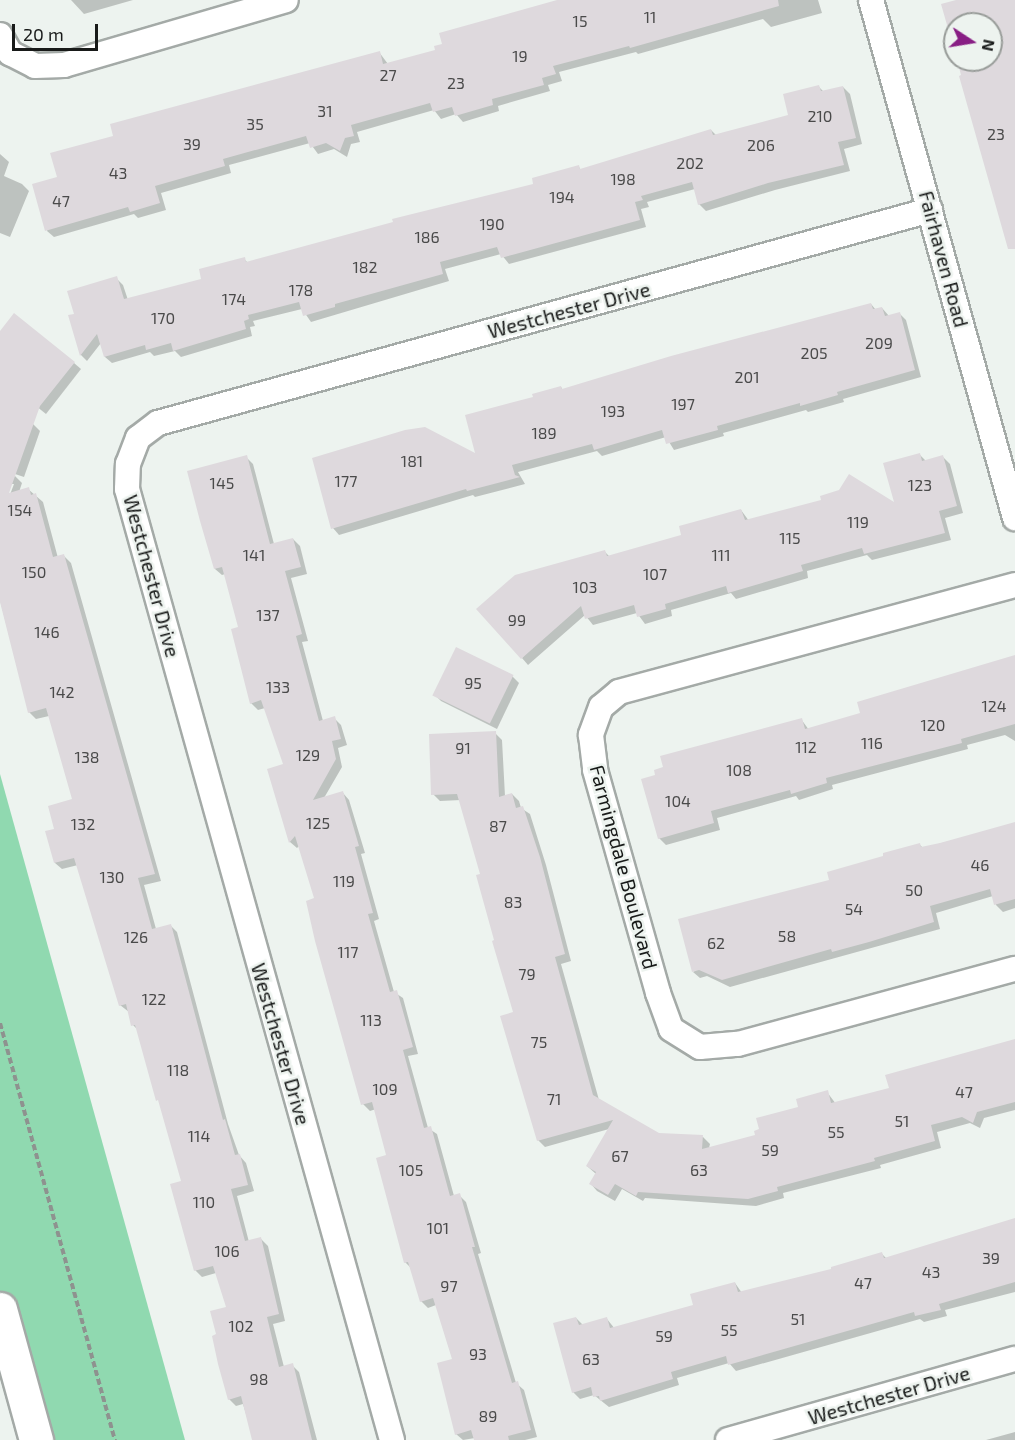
<!DOCTYPE html>
<html>
<head>
<meta charset="utf-8">
<style>
  body { margin:0 }
  #map { position:relative; width:1015px; height:1440px; overflow:hidden; background:#edf3ef; font-family:"Exo 2",sans-serif }
  div>[style] { position:absolute }
  [style*='--x'] { left:calc(var(--x)*1px); top:calc(var(--y)*1px); width:calc(var(--w)*1px); rotate:calc(var(--a)*1deg) }
  .green>* { inset:0; background:#90d9b0 }
  .shadow>* { inset:0; background:#0003 }
  .building>* { inset:0; background:#ded9dd; transform-origin:0 0 }
  .path>* { height:4px; margin-top:-2px; transform-origin:0; background:repeating-linear-gradient(90deg,#8e928f 0 6px,transparent 0 9px) }
  .roads { filter:drop-shadow(2px 0 #a4aaa7) drop-shadow(-2px 0 #a4aaa7) drop-shadow(0 2px #a4aaa7) drop-shadow(0 -2px #a4aaa7) }
  .street>* { height:24px; margin:-12px; padding:0 12px; transform-origin:12px; border-radius:12px; background:#fff }
  .primary>* { height:33px; margin:-16.5px; padding:0 16.5px; transform-origin:16.5px; border-radius:16.5px; background:#fff }
  span { translate:-50% -50%; white-space:nowrap; text-align:center; line-height:1.15; -webkit-text-stroke:5px #edf3ef; paint-order:stroke }
  .number-label { font-size:16px; color:#4a4a4a }
  .number-label span { -webkit-text-stroke-width:0 }
  .street-label { font-size:20px; color:#181a19 }
  .north { position:absolute; left:943px; top:12px; width:60px; height:60px; box-sizing:border-box; background:#edf3ef; border:2px solid #989c99; border-radius:50%; rotate:102deg; font-size:16px; font-weight:700; line-height:24px; text-align:center; color:#181a19 }
  .north::after { content:''; display:block; margin:auto; width:21px; height:27px; background:#881e84; clip-path:polygon(50% 0,100% 100%,50% 72%,0 100%) }
  .scale { position:absolute; left:12px; top:24px; width:86px; height:27px; box-sizing:border-box; border:3px solid #181a19; border-top:0; padding-left:8px; font-size:18px; line-height:21px; white-space:nowrap; color:#181a19; -webkit-text-stroke:4px #edf3ef; paint-order:stroke }
</style>
</head>
<body>
<div id="map">
  <div class="green">
    <i style="clip-path:polygon(0 774px,185px 1440px,36px 1440px,0 1309px)"></i>
  </div>
  <div class="shadow">
    <i style="clip-path:polygon(71px 0,133px 0,84px 14px)"></i>
    <i style="clip-path:polygon(559px 0,818px 0,822px 13px,771px 27px,763px 19px,638px 54px,636px 52px,559px 72px,562px 81px,548px 85px,550px 91px,498px 106px,499px 111px,463px 122px,456px 114px,441px 119px,434px 110px,357px 132px,360px 142px,351px 144px,347px 157px,334px 149px,318px 154px,310px 143px,229px 165px,231px 173px,161px 193px,166px 210px,138px 218px,134px 214px,54px 237px,47px 231px,59px 178px,115px 137px,379px 52px,388px 64px,437px 51px)"></i>
    <i style="clip-path:polygon(819px 87px,824px 92px,843px 87px,850px 94px,862px 144px,844px 149px,850px 171px,775px 190px,706px 211px,699px 204px,695px 189px,647px 202px,649px 207px,641px 209px,646px 227px,509px 264px,501px 254px,445px 269px,449px 281px,311px 322px,302px 309px,253px 321px,255px 326px,250px 327px,252px 336px,181px 357px,175px 351px,154px 356px,150px 352px,112px 363px,105px 357px,101px 343px,87px 361px,81px 355px,70px 316px,75px 315px,116px 278px,123px 285px,128px 300px,203px 280px,244px 259px,248px 263px,535px 185px,579px 167px,581px 170px,711px 130px,716px 135px,790px 116px)"></i>
    <i style="clip-path:polygon(0 154px,9px 162px,4px 176px,22px 184px,29px 191px,10px 237px,0 233px)"></i>
    <i style="clip-path:polygon(871px 304px,876px 310px,882px 308px,889px 316px,899px 313px,906px 320px,921px 377px,843px 399px,844px 402px,808px 412px,806px 410px,723px 433px,724px 436px,674px 450px,666px 437px,602px 456px,597px 451px,518px 472px,525px 484px,475px 497px,473px 495px,339px 535px,333px 528px,477px 456px,535px 398px,561px 387px,563px 390px)"></i>
    <i style="clip-path:polygon(0 334px,74px 363px,81px 369px,46px 414px,0 377px)"></i>
    <i style="clip-path:polygon(0 413px,33px 424px,40px 431px,24px 477px,0 469px)"></i>
    <i style="clip-path:polygon(920px 455px,926px 461px,943px 457px,950px 464px,963px 513px,945px 518px,951px 540px,872px 560px,867px 555px,807px 571px,808px 578px,736px 599px,731px 593px,671px 610px,672px 616px,645px 624px,637px 613px,593px 625px,585px 615px,528px 665px,522px 658px,605px 552px,610px 557px,683px 536px,741px 510px,749px 521px,896px 505px)"></i>
    <i style="clip-path:polygon(246px 457px,253px 464px,274px 544px,293px 539px,300px 546px,307px 574px,291px 578px,308px 641px,302px 642px,323px 721px,334px 718px,341px 725px,347px 745px,338px 748px,342px 767px,324px 798px,343px 793px,349px 800px,365px 853px,361px 854px,379px 919px,374px 921px,394px 992px,403px 998px,418px 1054px,408px 1056px,428px 1128px,437px 1134px,454px 1196px,459px 1195px,466px 1202px,481px 1253px,478px 1254px,516px 1383px,524px 1390px,537px 1437px,525px 1440px,475px 1440px,475px 1438px,463px 1440px,456px 1434px,453px 1360px,436px 1305px,428px 1308px,421px 1301px,411px 1268px,405px 1262px,388px 1156px,376px 1109px,370px 1111px,363px 1104px,316px 899px,299px 846px,297px 848px,290px 842px,269px 770px,285px 765px,265px 708px,258px 710px,251px 703px,240px 628px,225px 574px,222px 575px,215px 569px)"></i>
    <i style="clip-path:polygon(evenodd,15px 476px,22px 483px,19px 492px,28px 489px,43px 502px,58px 558px,64px 556px,71px 563px,161px 881px,144px 885px,156px 929px,170px 925px,177px 932px,228px 1124px,239px 1155px,246px 1163px,254px 1191px,237px 1196px,249px 1242px,261px 1239px,268px 1246px,285px 1321px,273px 1324px,284px 1367px,292px 1365px,299px 1372px,317px 1440px,254px 1440px,243px 1404px,236px 1406px,229px 1399px,218px 1335px,228px 1308px,216px 1273px,202px 1277px,195px 1270px,183px 1183px,161px 1103px,138px 1030px,133px 1025px,129px 1012px,120px 1005px,78px 865px,62px 869px,55px 863px,56px 830px,74px 800px,49px 716px,36px 719px,29px 712px,0 600px,0 480px,15px 476px,11px 484px,14px 484px,8px 500px,5px 499px,11px 484px)"></i>
    <i style="clip-path:polygon(1015px 659px,1015px 741px,1005px 735px,967px 745px,968px 749px,832px 785px,833px 789px,799px 800px,796px 796px,717px 818px,720px 830px,666px 845px,659px 838px,801px 719px,809px 730px,862px 714px)"></i>
    <i style="clip-path:polygon(512px 676px,519px 683px,497px 729px,441px 701px,434px 694px)"></i>
    <i style="clip-path:polygon(495px 733px,502px 740px,505px 796px,512px 794px,519px 801px,521px 808px,530px 814px,546px 865px,571px 961px,561px 964px,599px 1100px,659px 1134px,703px 1137px,710px 1144px,709px 1148px,757px 1136px,827px 1092px,836px 1104px,891px 1089px,1015px 1040px,1015px 1110px,984px 1118px,980px 1128px,970px 1123px,937px 1132px,941px 1148px,880px 1165px,881px 1168px,783px 1193px,784px 1198px,756px 1206px,645px 1198px,643px 1201px,622px 1189px,615px 1201px,597px 1191px,591px 1184px,596px 1174px,587px 1166px,609px 1129px,545px 1147px,538px 1140px,515px 1013px,482px 875px,461px 800px,440px 801px,433px 794px)"></i>
    <i style="clip-path:polygon(1015px 824px,1015px 908px,1003px 912px,996px 905px,993px 896px,936px 913px,940px 929px,730px 987px,707px 976px,700px 978px,693px 972px,831px 881px,919px 844px,923px 848px)"></i>
    <i style="clip-path:polygon(1015px 1220px,1015px 1292px,945px 1310px,947px 1316px,924px 1322px,920px 1319px,736px 1371px,729px 1363px,677px 1378px,679px 1385px,609px 1407px,594px 1395px,580px 1399px,573px 1392px,576px 1318px,583px 1325px,607px 1319px,615px 1329px,695px 1306px,735px 1283px,742px 1293px,833px 1270px,882px 1254px,887px 1259px)"></i>
    <i style="clip-path:polygon(1015px 1432px,1015px 1440px,986px 1440px)"></i>
  </div>
  <div class="building">
    <i style="clip-path:polygon(557px 0,778px 0,779px 6px,630px 48px,629px 46px,553px 66px,556px 74px,542px 78px,544px 85px,492px 99px,493px 105px,455px 116px,452px 107px,433px 112px,430px 103px,351px 125px,354px 136px,345px 138px,340px 151px,326px 143px,310px 148px,306px 136px,223px 159px,225px 166px,155px 186px,160px 203px,130px 212px,128px 207px,45px 231px,32px 184px,57px 177px,50px 153px,113px 136px,110px 124px,380px 51px,383px 64px,435px 50px,434px 46px,442px 44px,439px 33px)"></i>
    <i style="clip-path:polygon(956px 0,1015px 0,1015px 249px,1008px 249px,959px 76px,961px 75px,957px 60px,991px 60px,991px 24px,955px 24px,955px 53px,941px 4px)"></i>
    <i style="clip-path:polygon(819px 85px,821px 91px,843px 86px,856px 138px,838px 142px,844px 165px,768px 183px,698px 205px,692px 182px,641px 196px,643px 200px,635px 202px,640px 220px,501px 258px,497px 247px,440px 262px,443px 274px,335px 304px,335px 307px,303px 316px,299px 302px,248px 315px,249px 319px,244px 321px,246px 329px,173px 351px,171px 343px,146px 350px,145px 345px,104px 357px,97px 334px,80px 356px,68px 315px,74px 314px,67px 291px,117px 276px,124px 299px,201px 279px,199px 269px,245px 257px,246px 262px,393px 222px,392px 219px,533px 184px,532px 178px,579px 165px,580px 169px,711px 129px,713px 135px,788px 115px,783px 94px)"></i>
    <i style="clip-path:polygon(871px 303px,873px 309px,882px 307px,885px 316px,900px 312px,915px 370px,837px 392px,838px 395px,800px 406px,800px 403px,717px 426px,718px 430px,666px 444px,662px 430px,594px 450px,592px 444px,512px 465px,515px 475px,520px 477px,467px 491px,466px 489px,331px 529px,312px 458px,405px 430px,425px 427px,475px 453px,465px 415px,533px 397px,532px 394px,561px 386px,562px 389px,671px 356px)"></i>
    <i style="clip-path:polygon(14px 313px,75px 362px,40px 406px,9px 493px,29px 487px,31px 495px,36px 493px,53px 557px,64px 554px,155px 874px,138px 878px,152px 929px,171px 924px,223px 1120px,225px 1119px,235px 1155px,240px 1154px,248px 1185px,231px 1189px,245px 1241px,261px 1237px,279px 1314px,267px 1317px,279px 1367px,293px 1363px,312px 1440px,252px 1440px,241px 1396px,228px 1400px,218px 1364px,212px 1336px,216px 1334px,210px 1311px,226px 1307px,213px 1266px,194px 1271px,170px 1184px,181px 1181px,158px 1100px,156px 1101px,135px 1025px,131px 1026px,126px 1004px,119px 1006px,74px 858px,54px 863px,45px 831px,54px 829px,48px 806px,72px 799px,46px 708px,28px 713px,0 602px,0 331px)"></i>
    <i style="clip-path:polygon(920px 453px,922px 461px,943px 455px,957px 506px,939px 511px,945px 533px,864px 554px,862px 548px,801px 565px,803px 571px,728px 593px,726px 586px,665px 604px,666px 609px,637px 617px,634px 605px,585px 619px,581px 606px,521px 659px,476px 609px,515px 575px,605px 550px,607px 556px,681px 535px,679px 526px,741px 509px,745px 520px,821px 500px,820px 496px,839px 490px,849px 474px,894px 502px,883px 463px)"></i>
    <i style="clip-path:polygon(247px 455px,270px 544px,293px 538px,301px 567px,285px 571px,302px 634px,296px 636px,319px 721px,335px 716px,341px 739px,332px 741px,336px 759px,313px 800px,343px 791px,359px 846px,355px 847px,373px 913px,368px 914px,390px 992px,397px 990px,413px 1047px,403px 1050px,424px 1128px,431px 1126px,450px 1196px,460px 1193px,475px 1247px,472px 1247px,512px 1383px,518px 1381px,531px 1430px,508px 1436px,509px 1440px,474px 1440px,471px 1430px,455px 1435px,437px 1363px,452px 1359px,433px 1298px,420px 1302px,408px 1262px,404px 1263px,376px 1158px,386px 1155px,372px 1102px,361px 1105px,315px 941px,306px 901px,314px 898px,295px 836px,289px 843px,267px 769px,283px 764px,261px 700px,250px 704px,231px 629px,238px 627px,222px 567px,214px 569px,200px 521px,187px 471px)"></i>
    <i style="left:456px;top:647px;width:64px;height:54px;rotate:26deg"></i>
    <i style="clip-path:polygon(1015px 655px,1015px 724px,961px 739px,962px 743px,826px 778px,827px 783px,791px 794px,790px 790px,711px 811px,714px 823px,658px 839px,641px 779px,655px 775px,654px 770px,663px 767px,660px 756px,802px 718px,805px 729px,860px 713px,857px 702px)"></i>
    <i style="clip-path:polygon(496px 731px,499px 797px,512px 793px,516px 808px,523px 806px,540px 857px,565px 954px,555px 957px,593px 1095px,659px 1133px,703px 1135px,702px 1149px,755px 1135px,754px 1131px,759px 1129px,756px 1118px,798px 1107px,796px 1099px,828px 1090px,831px 1103px,889px 1088px,885px 1075px,1015px 1039px,1015px 1102px,977px 1112px,973px 1123px,962px 1117px,931px 1125px,935px 1141px,874px 1158px,875px 1161px,777px 1187px,778px 1191px,748px 1199px,638px 1192px,636px 1196px,615px 1184px,608px 1195px,589px 1184px,596px 1172px,586px 1166px,613px 1120px,537px 1141px,500px 1016px,513px 1012px,492px 941px,494px 940px,476px 875px,480px 874px,457px 794px,431px 795px,429px 734px)"></i>
    <i style="clip-path:polygon(1015px 822px,1015px 899px,994px 905px,990px 889px,930px 906px,934px 922px,869px 942px,832px 952px,831px 949px,722px 980px,699px 970px,692px 972px,678px 919px,829px 880px,827px 872px,883px 856px,883px 853px,920px 843px,921px 847px,940px 843px)"></i>
    <i style="clip-path:polygon(1015px 1218px,1015px 1282px,939px 1304px,941px 1310px,915px 1316px,914px 1312px,728px 1365px,726px 1356px,671px 1372px,673px 1379px,600px 1401px,599px 1396px,593px 1397px,591px 1387px,572px 1393px,553px 1323px,576px 1317px,579px 1325px,607px 1317px,610px 1328px,693px 1305px,690px 1294px,735px 1282px,738px 1292px,831px 1269px,831px 1267px,882px 1252px,884px 1258px)"></i>
  </div>
  <div class="path">
    <i style="--x:0;--y:1023;--w:433;--a:74.6"></i>
  </div>
  <div class="roads">
    <div class="street">
      <i style="--x:871;--y:0;--w:538;--a:74.46"></i>
      <i style="--x:0;--y:35;--w:21;--a:61"></i>
      <i style="--x:10;--y:53;--w:28;--a:27"></i>
      <i style="--x:35;--y:66;--w:29;--a:-2"></i>
      <i style="--x:64;--y:65;--w:231;--a:-16.3"></i>
      <i style="--x:1015;--y:585;--w:410;--a:164.9"></i>
      <i style="--x:619;--y:692;--w:23;--a:140"></i>
      <i style="--x:601;--y:707;--w:30;--a:110"></i>
      <i style="--x:591;--y:735;--w:35;--a:83"></i>
      <i style="--x:595;--y:770;--w:232;--a:74.2"></i>
      <i style="--x:658;--y:993;--w:38;--a:70"></i>
      <i style="--x:671;--y:1029;--w:34;--a:32"></i>
      <i style="--x:700;--y:1047;--w:38;--a:-5"></i>
      <i style="--x:738;--y:1044;--w:287;--a:-15.2"></i>
      <i style="--x:392;--y:1440;--w:987;--a:-105.57"></i>
      <i style="--x:127;--y:489;--w:25;--a:-88"></i>
      <i style="--x:128;--y:464;--w:28;--a:-69"></i>
      <i style="--x:138;--y:438;--w:25;--a:-37"></i>
      <i style="--x:158;--y:423;--w:801;--a:-15.42"></i>
      <i style="--x:728;--y:1440;--w:298;--a:-15.8"></i>
    </div>
    <div class="primary">
      <i style="--x:0;--y:1309;--w:136;--a:74.6"></i>
    </div>
  </div>
  <div class="number-label">
    <span style="left:650px;top:17px">11</span>
    <span style="left:580px;top:21px">15</span>
    <span style="left:520px;top:56px">19</span>
    <span style="left:388px;top:75px">27</span>
    <span style="left:456px;top:83px">23</span>
    <span style="left:325px;top:111px">31</span>
    <span style="left:820px;top:116px">210</span>
    <span style="left:255px;top:124px">35</span>
    <span style="left:996px;top:134px">23</span>
    <span style="left:192px;top:144px">39</span>
    <span style="left:761px;top:145px">206</span>
    <span style="left:690px;top:163px">202</span>
    <span style="left:118px;top:173px">43</span>
    <span style="left:623px;top:179px">198</span>
    <span style="left:562px;top:197px">194</span>
    <span style="left:61px;top:201px">47</span>
    <span style="left:492px;top:224px">190</span>
    <span style="left:427px;top:237px">186</span>
    <span style="left:365px;top:267px">182</span>
    <span style="left:301px;top:290px">178</span>
    <span style="left:234px;top:299px">174</span>
    <span style="left:163px;top:318px">170</span>
    <span style="left:879px;top:343px">209</span>
    <span style="left:814px;top:353px">205</span>
    <span style="left:747px;top:377px">201</span>
    <span style="left:683px;top:404px">197</span>
    <span style="left:613px;top:411px">193</span>
    <span style="left:544px;top:433px">189</span>
    <span style="left:412px;top:461px">181</span>
    <span style="left:346px;top:481px">177</span>
    <span style="left:222px;top:483px">145</span>
    <span style="left:920px;top:485px">123</span>
    <span style="left:20px;top:510px">154</span>
    <span style="left:858px;top:522px">119</span>
    <span style="left:790px;top:538px">115</span>
    <span style="left:254px;top:555px">141</span>
    <span style="left:721px;top:555px">111</span>
    <span style="left:34px;top:572px">150</span>
    <span style="left:655px;top:574px">107</span>
    <span style="left:585px;top:587px">103</span>
    <span style="left:268px;top:615px">137</span>
    <span style="left:517px;top:620px">99</span>
    <span style="left:47px;top:632px">146</span>
    <span style="left:473px;top:683px">95</span>
    <span style="left:278px;top:687px">133</span>
    <span style="left:62px;top:692px">142</span>
    <span style="left:994px;top:706px">124</span>
    <span style="left:933px;top:725px">120</span>
    <span style="left:872px;top:743px">116</span>
    <span style="left:806px;top:747px">112</span>
    <span style="left:463px;top:748px">91</span>
    <span style="left:308px;top:755px">129</span>
    <span style="left:87px;top:757px">138</span>
    <span style="left:739px;top:770px">108</span>
    <span style="left:678px;top:801px">104</span>
    <span style="left:318px;top:823px">125</span>
    <span style="left:83px;top:824px">132</span>
    <span style="left:498px;top:826px">87</span>
    <span style="left:980px;top:865px">46</span>
    <span style="left:112px;top:877px">130</span>
    <span style="left:344px;top:881px">119</span>
    <span style="left:914px;top:890px">50</span>
    <span style="left:513px;top:902px">83</span>
    <span style="left:854px;top:909px">54</span>
    <span style="left:787px;top:936px">58</span>
    <span style="left:136px;top:937px">126</span>
    <span style="left:716px;top:943px">62</span>
    <span style="left:348px;top:952px">117</span>
    <span style="left:527px;top:974px">79</span>
    <span style="left:154px;top:999px">122</span>
    <span style="left:371px;top:1020px">113</span>
    <span style="left:539px;top:1042px">75</span>
    <span style="left:178px;top:1070px">118</span>
    <span style="left:385px;top:1089px">109</span>
    <span style="left:964px;top:1092px">47</span>
    <span style="left:554px;top:1099px">71</span>
    <span style="left:902px;top:1121px">51</span>
    <span style="left:836px;top:1132px">55</span>
    <span style="left:199px;top:1136px">114</span>
    <span style="left:770px;top:1150px">59</span>
    <span style="left:620px;top:1156px">67</span>
    <span style="left:411px;top:1170px">105</span>
    <span style="left:699px;top:1170px">63</span>
    <span style="left:204px;top:1202px">110</span>
    <span style="left:438px;top:1228px">101</span>
    <span style="left:227px;top:1251px">106</span>
    <span style="left:991px;top:1258px">39</span>
    <span style="left:931px;top:1272px">43</span>
    <span style="left:863px;top:1283px">47</span>
    <span style="left:449px;top:1286px">97</span>
    <span style="left:798px;top:1319px">51</span>
    <span style="left:241px;top:1326px">102</span>
    <span style="left:729px;top:1330px">55</span>
    <span style="left:664px;top:1336px">59</span>
    <span style="left:478px;top:1354px">93</span>
    <span style="left:591px;top:1359px">63</span>
    <span style="left:259px;top:1379px">98</span>
    <span style="left:488px;top:1416px">89</span>
  </div>
  <div class="street-label">
    <span style="left:944px;top:259px;rotate:75deg">Fairhaven Road</span>
    <span style="left:569px;top:310px;rotate:-15deg">Westchester Drive</span>
    <span style="left:152px;top:576px;rotate:75deg">Westchester Drive</span>
    <span style="left:624px;top:867px;rotate:75deg">Farmingdale Boulevard</span>
    <span style="left:281px;top:1044px;rotate:74deg">Westchester Drive</span>
    <span style="left:889px;top:1395px;rotate:-16deg">Westchester Drive</span>
  </div>
  <div class="north">N</div>
  <div class="scale">20 m</div>
</div>
</body>
</html>
